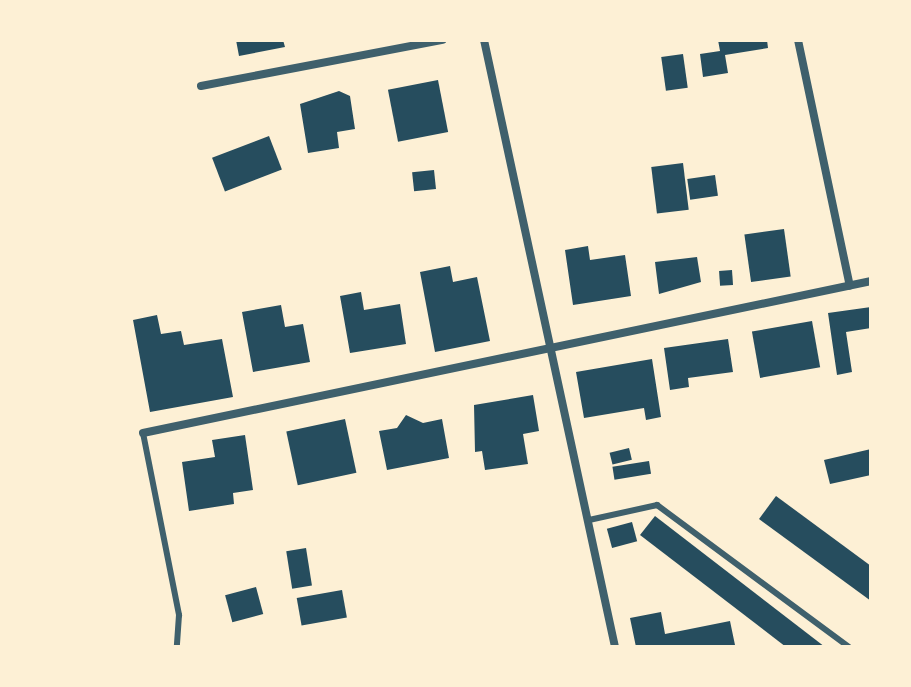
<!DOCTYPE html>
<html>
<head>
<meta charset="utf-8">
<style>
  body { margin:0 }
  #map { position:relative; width:911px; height:687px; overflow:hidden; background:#fdf0d5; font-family:Merriweather,serif }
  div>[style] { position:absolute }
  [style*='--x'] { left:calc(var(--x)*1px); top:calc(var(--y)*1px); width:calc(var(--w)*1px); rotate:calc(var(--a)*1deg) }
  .building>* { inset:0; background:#264d5e; transform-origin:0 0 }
  .service>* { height:6px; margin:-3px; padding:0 3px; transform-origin:3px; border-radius:3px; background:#3f606c }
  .minor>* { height:8px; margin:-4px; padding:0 4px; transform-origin:4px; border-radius:4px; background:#3f606c }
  span { translate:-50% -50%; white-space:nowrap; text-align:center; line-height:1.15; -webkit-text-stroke:8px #fdf0d5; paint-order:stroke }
  .frame { position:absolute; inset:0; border:42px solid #fdf0d5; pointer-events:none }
</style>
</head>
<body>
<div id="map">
  <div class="building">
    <i style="clip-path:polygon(236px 40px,283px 40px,285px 47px,239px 56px)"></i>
    <i style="clip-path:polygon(718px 40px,767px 40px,768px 48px,725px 55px,728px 73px,703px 77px,700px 54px,720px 51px)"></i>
    <i style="left:683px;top:54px;width:34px;height:22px;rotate:82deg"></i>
    <i style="left:438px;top:80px;width:53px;height:51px;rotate:79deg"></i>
    <i style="clip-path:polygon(339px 91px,350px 96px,355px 129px,337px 132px,339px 148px,308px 153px,300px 104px)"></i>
    <i style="left:269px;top:136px;width:36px;height:61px;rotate:69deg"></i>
    <i style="left:683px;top:163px;width:47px;height:32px;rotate:83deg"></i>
    <i style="left:434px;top:170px;width:19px;height:22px;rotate:84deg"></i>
    <i style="left:715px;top:175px;width:21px;height:28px;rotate:82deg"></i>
    <i style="left:784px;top:229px;width:48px;height:40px;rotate:82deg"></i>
    <i style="clip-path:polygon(588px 246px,590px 260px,625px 255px,631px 296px,573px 305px,565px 250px)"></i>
    <i style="clip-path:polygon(697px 257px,701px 282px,659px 294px,655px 262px)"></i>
    <i style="clip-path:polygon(450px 266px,453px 282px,477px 277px,490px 341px,435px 352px,420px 272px)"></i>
    <i style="left:732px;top:270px;width:15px;height:13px;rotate:86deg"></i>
    <i style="clip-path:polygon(361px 292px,364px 310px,400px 304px,406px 344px,350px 353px,340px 296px)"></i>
    <i style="clip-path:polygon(281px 305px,285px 327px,303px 324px,310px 362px,253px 372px,242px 312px)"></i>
    <i style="clip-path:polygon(871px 307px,871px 328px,846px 332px,852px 372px,837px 375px,828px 313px)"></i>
    <i style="clip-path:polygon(157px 315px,161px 334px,181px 331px,184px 345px,222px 339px,233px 397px,150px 412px,133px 320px)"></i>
    <i style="left:812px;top:321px;width:47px;height:61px;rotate:80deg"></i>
    <i style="clip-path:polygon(728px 339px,733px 372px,688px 378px,689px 387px,670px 390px,664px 348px)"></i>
    <i style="clip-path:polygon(652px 359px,661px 417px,646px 420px,644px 408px,584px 418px,576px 372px)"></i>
    <i style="clip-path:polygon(533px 395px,539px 431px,523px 434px,528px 464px,485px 470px,482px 451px,475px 452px,474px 405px)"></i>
    <i style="clip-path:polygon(406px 415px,423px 423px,442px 419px,449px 458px,387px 470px,379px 431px,397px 428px)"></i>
    <i style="left:345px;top:419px;width:55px;height:60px;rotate:78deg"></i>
    <i style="clip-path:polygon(245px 435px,253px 490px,233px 493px,234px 504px,189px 511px,182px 462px,215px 457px,212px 440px)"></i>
    <i style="left:629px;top:448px;width:12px;height:20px;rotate:76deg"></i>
    <i style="clip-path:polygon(871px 449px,871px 475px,830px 484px,824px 460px)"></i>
    <i style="left:649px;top:461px;width:13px;height:37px;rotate:81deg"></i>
    <i style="clip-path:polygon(776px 496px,871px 566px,871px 601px,759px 519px)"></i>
    <i style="clip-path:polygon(655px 516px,825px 647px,786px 647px,640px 535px)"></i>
    <i style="left:632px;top:522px;width:20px;height:26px;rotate:75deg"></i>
    <i style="left:306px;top:548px;width:38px;height:20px;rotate:81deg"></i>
    <i style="left:256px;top:587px;width:28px;height:32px;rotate:75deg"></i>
    <i style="left:342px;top:590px;width:28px;height:46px;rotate:80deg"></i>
    <i style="clip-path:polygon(661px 612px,665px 634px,730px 621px,735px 645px,636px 647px,630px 618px)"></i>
  </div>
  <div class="service">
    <i style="--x:143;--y:433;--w:186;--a:78.8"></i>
    <i style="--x:179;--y:615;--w:32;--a:94"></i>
    <i style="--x:589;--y:520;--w:70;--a:-12.4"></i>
    <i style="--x:657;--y:505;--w:239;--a:36.5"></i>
  </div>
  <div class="minor">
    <i style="--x:484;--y:40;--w:621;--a:77.82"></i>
    <i style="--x:798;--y:40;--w:251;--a:78.1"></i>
    <i style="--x:201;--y:86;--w:246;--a:-10.8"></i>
    <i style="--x:143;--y:433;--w:744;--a:-11.79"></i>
  </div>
  <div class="frame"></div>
</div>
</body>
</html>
